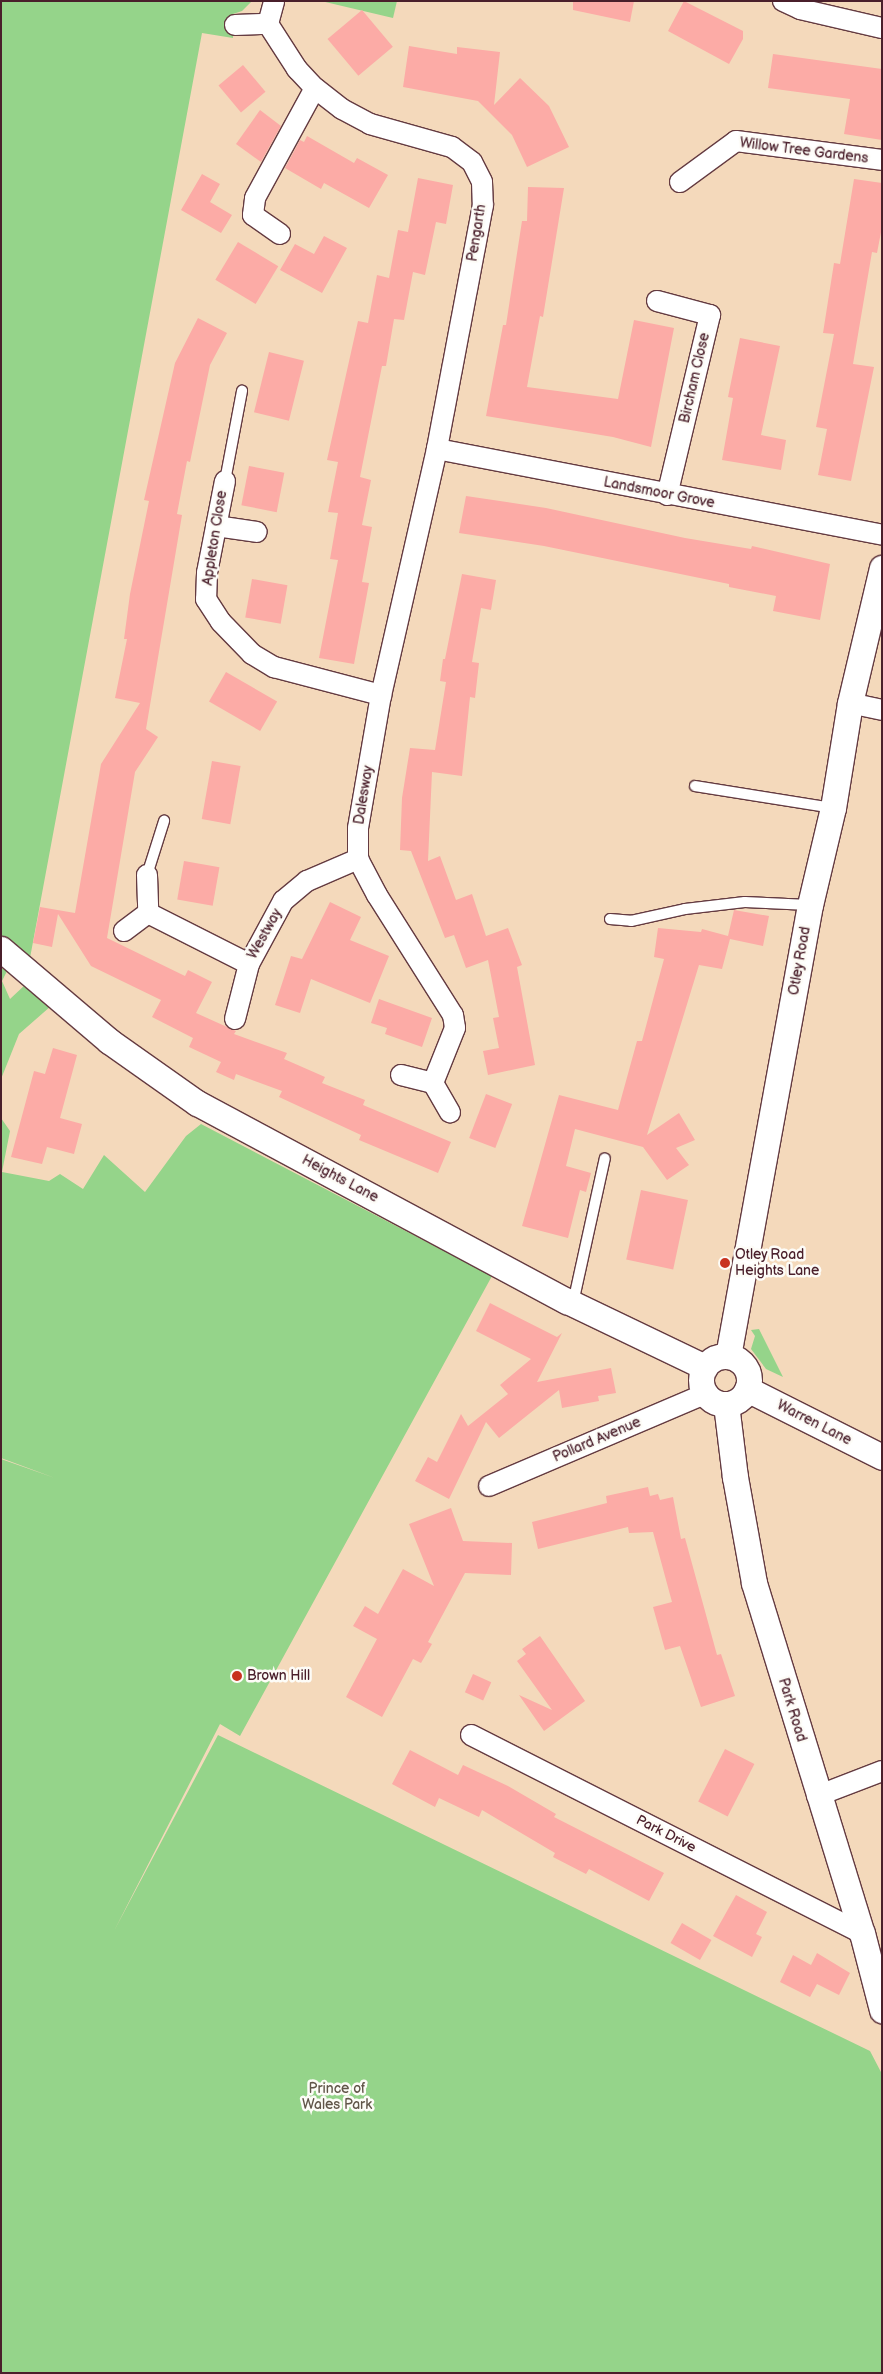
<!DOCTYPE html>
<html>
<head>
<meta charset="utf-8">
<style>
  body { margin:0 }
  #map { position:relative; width:883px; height:2374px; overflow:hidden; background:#f4d9bb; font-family:"Balsamiq Sans",sans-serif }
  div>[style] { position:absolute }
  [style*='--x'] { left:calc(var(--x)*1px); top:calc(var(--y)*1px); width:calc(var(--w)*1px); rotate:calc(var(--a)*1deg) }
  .green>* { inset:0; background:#95d48a }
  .building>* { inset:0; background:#fcaba6; transform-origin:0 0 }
  .roads { filter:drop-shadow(1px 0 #643b41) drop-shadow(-1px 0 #643b41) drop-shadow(0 1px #643b41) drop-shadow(0 -1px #643b41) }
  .service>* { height:10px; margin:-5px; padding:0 5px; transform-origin:5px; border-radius:5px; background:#fff }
  .minor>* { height:20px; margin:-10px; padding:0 10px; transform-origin:10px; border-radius:10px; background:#fff }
  .tertiary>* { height:25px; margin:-12.5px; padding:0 12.5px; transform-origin:12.5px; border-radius:12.5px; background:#fff }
  .tertiary>.ring { margin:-12.5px; padding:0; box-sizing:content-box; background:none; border:25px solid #fff; border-radius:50% }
  .dots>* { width:14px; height:14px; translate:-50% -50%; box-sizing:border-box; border:2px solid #fdfcf7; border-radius:50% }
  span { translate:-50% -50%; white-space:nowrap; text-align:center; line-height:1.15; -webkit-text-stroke:5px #fdfcf7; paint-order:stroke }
  .street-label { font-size:14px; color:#4a1f2b }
  .poi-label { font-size:14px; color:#4a1f2b }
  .left { translate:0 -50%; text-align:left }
  .park-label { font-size:14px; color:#605548 }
  .frame { position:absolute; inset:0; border:2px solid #4a1f2b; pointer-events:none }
</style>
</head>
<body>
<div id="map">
  <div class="green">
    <i style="clip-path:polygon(1px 1px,252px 1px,242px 11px,233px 14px,233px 38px,202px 33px,30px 958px,1px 938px)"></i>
    <i style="clip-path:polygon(321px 1px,397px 1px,393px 18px)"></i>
    <i style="clip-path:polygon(1px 968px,7px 971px,2px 981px,10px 999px,26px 984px,51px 1006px,19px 1034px,1px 1079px)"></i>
    <i style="clip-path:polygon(1px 1118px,10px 1131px,2px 1172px,49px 1181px,60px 1174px,83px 1189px,104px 1155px,145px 1192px,186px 1136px,201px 1124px,492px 1276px,240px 1736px,220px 1724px,114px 1931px,218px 1735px,870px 2051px,882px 2074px,882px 2373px,1px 2373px,1px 1459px,55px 1478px,1px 1458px)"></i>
    <i style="clip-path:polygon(759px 1329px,783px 1377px,766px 1369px,751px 1349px,755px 1336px,751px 1330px)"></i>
  </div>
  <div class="building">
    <i style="clip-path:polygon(573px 1px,634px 1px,630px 22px,573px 10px)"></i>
    <i style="clip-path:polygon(684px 1px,743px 31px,743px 39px,729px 64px,668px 31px)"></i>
    <i style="left:362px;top:10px;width:48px;height:45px;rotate:50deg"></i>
    <i style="clip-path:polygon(409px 46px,457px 54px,457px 47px,500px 52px,494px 105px,520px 78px,549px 106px,569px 147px,527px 167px,512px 135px,478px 101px,403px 87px)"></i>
    <i style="clip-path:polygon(773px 54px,882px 69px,882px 140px,844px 134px,850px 99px,768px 88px)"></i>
    <i style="left:243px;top:65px;width:35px;height:32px;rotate:50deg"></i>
    <i style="clip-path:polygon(260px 110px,281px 126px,261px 162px,236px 144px)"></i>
    <i style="clip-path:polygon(307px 136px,354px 163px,357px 158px,388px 175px,369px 208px,324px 183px,321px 189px,285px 168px,300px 140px,304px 142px)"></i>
    <i style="clip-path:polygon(202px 174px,220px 184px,210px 202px,232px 215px,221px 233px,181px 210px)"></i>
    <i style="clip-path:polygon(418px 178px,453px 185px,446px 224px,436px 222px,425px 275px,413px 272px,404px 320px,394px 319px,386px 366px,382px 366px,360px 477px,371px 480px,362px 525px,372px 527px,362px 582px,369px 583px,354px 664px,319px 658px,338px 560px,330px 559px,338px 513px,328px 512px,338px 462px,327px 460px,358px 321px,368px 323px,377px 275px,389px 278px,398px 230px,408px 232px)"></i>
    <i style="clip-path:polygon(854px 179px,882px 183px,882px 227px,877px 253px,872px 252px,853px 364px,874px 367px,851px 481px,818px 475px,827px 429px,816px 427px,834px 334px,823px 333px,834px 263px,840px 264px)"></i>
    <i style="clip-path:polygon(528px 187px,564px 188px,543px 317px,540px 316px,527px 387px,618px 399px,634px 320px,674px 328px,651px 447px,613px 437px,486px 416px,503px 325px,506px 325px,522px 221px,527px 221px)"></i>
    <i style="clip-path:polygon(324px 236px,347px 248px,322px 293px,280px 270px,295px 244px,314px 254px)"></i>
    <i style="left:238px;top:242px;width:47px;height:44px;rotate:31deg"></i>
    <i style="clip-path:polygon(198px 318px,227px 333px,210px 365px,190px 462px,187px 461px,177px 514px,182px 515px,146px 729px,158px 737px,135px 772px,107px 938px,185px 976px,188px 970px,212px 982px,196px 1013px,236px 1031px,234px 1034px,287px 1053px,284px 1059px,325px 1077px,322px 1083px,365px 1100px,363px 1105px,451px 1142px,438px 1173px,359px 1140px,361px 1135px,279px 1097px,282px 1091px,236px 1074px,234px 1080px,216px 1072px,221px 1062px,189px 1047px,193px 1038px,152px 1017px,161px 1000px,91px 966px,58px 914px,52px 947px,33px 943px,40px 907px,75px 913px,101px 764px,140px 703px,115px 698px,127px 639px,124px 639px,130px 594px,149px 501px,144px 500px,175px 363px)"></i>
    <i style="clip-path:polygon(740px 338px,780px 346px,761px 435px,786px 440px,781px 470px,722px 460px,733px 398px,728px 397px)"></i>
    <i style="left:269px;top:352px;width:36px;height:62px;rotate:14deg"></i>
    <i style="left:249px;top:466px;width:36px;height:40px;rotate:11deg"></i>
    <i style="clip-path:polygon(466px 496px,546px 508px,685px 538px,751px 549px,752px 546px,830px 564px,820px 620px,773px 611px,776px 596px,729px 587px,729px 584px,544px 546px,459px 533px)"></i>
    <i style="clip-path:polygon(462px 574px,496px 580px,491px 610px,481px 608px,472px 662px,479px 663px,475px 698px,470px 697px,462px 776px,432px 772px,428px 861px,440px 856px,456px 900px,472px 894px,486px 936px,508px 928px,522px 965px,517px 967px,535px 1065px,488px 1075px,483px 1051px,499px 1048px,493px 1018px,499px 1017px,488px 960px,466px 968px,454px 935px,445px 938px,411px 851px,400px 850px,402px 798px,410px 748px,435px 750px,446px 682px,440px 681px,443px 659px,445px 659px)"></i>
    <i style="left:252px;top:579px;width:36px;height:39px;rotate:10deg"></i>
    <i style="left:226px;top:672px;width:59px;height:34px;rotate:30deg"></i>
    <i style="left:212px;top:761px;width:29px;height:59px;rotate:10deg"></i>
    <i style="left:184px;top:861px;width:36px;height:39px;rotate:10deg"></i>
    <i style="clip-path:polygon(330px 902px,361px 917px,350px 940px,389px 956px,370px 1003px,311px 979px,300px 1013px,275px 1005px,291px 956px,302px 959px)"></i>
    <i style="clip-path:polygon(734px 910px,769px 916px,763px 946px,730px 939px,722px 969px,699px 965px,647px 1135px,679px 1113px,695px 1140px,676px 1148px,689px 1165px,667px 1180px,643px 1147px,575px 1129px,566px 1166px,591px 1173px,586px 1192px,580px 1190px,568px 1238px,522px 1226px,559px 1095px,618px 1110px,637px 1041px,642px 1041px,664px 959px,654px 957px,658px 928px,701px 932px,702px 929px,728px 936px)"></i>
    <i style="clip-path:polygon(379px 999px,432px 1018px,422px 1047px,385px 1034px,387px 1028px,371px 1023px)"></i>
    <i style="clip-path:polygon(53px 1048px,77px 1055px,60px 1118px,82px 1124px,74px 1154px,47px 1147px,42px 1164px,11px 1157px,34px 1071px,45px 1074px)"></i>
    <i style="left:486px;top:1094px;width:28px;height:47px;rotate:21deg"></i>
    <i style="left:641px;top:1190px;width:48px;height:71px;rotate:12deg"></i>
    <i style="clip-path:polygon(490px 1303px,557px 1337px,562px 1333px,537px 1382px,611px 1368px,616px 1393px,598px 1396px,599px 1401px,562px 1408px,559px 1390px,499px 1438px,486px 1422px,449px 1499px,415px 1481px,428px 1457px,437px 1462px,461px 1414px,468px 1426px,508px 1394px,500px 1385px,531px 1359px,476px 1331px)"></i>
    <i style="clip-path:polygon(648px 1487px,650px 1496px,658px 1494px,660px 1500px,673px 1497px,681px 1539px,685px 1538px,717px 1655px,721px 1654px,735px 1696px,701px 1707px,680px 1646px,665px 1650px,653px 1607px,672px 1602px,653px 1532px,629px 1533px,628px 1527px,538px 1549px,532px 1522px,607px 1503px,606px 1496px)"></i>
    <i style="clip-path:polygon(451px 1508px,463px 1541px,512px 1543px,511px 1575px,465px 1573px,428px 1642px,432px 1644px,421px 1663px,413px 1659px,382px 1717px,346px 1697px,377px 1639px,353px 1626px,365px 1606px,378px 1614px,403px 1569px,434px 1586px,409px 1524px)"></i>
    <i style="clip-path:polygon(540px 1636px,585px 1701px,544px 1731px,519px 1695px,552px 1710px,517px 1661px,526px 1654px,522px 1649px)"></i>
    <i style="left:473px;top:1674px;width:20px;height:20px;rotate:24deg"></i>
    <i style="left:725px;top:1749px;width:33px;height:59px;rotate:27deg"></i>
    <i style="clip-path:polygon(410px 1750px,458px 1775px,463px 1765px,508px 1786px,556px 1814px,554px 1817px,664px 1873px,649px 1901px,589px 1869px,586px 1874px,553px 1857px,555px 1853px,482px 1810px,479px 1817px,439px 1798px,435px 1807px,392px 1784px)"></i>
    <i style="clip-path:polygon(736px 1895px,767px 1912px,756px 1934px,762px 1937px,752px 1957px,713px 1936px)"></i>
    <i style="left:682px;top:1923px;width:34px;height:23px;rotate:30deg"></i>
    <i style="clip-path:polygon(817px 1953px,850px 1973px,839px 1995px,817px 1984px,810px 1997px,780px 1982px,793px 1955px,811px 1965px)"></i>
  </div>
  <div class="roads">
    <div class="service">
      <i style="--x:225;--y:481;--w:92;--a:-79.3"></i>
      <i style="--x:695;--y:786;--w:140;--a:9.1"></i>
      <i style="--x:147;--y:875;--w:57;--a:-72.5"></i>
      <i style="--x:610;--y:919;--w:21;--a:5"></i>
      <i style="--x:631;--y:921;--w:55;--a:-12.5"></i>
      <i style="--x:685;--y:909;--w:60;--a:-6.7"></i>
      <i style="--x:745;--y:902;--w:64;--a:2.7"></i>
      <i style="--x:573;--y:1303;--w:148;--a:-77.6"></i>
    </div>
    <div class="minor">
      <i style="--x:783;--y:1;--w:19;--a:25"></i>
      <i style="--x:800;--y:9;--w:84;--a:13"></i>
      <i style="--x:268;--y:24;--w:24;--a:-75"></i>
      <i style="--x:235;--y:25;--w:33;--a:-2"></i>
      <i style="--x:268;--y:24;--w:54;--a:57.2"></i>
      <i style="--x:297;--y:69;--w:26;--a:47"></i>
      <i style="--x:315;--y:88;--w:34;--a:38"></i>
      <i style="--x:342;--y:109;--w:32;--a:28"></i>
      <i style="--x:370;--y:124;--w:85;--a:15.7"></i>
      <i style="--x:452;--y:147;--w:25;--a:37"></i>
      <i style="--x:472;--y:162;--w:22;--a:63"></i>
      <i style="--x:482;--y:182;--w:23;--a:88"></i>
      <i style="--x:483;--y:205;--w:248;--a:100.7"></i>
      <i style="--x:437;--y:449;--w:252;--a:102.8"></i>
      <i style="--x:381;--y:695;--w:135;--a:99.8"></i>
      <i style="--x:358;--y:828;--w:31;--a:90"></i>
      <i style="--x:358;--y:859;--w:41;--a:62.2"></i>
      <i style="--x:377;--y:895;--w:142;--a:57.7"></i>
      <i style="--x:453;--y:1015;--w:13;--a:81"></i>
      <i style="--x:455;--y:1028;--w:59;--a:111.8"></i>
      <i style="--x:433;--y:1083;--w:34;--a:60"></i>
      <i style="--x:680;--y:182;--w:69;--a:-36.2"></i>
      <i style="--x:736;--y:141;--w:147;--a:7.4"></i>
      <i style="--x:280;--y:234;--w:33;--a:-145"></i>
      <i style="--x:253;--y:215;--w:17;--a:-83"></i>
      <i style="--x:255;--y:198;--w:125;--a:-61.4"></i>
      <i style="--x:657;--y:301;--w:55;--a:14.8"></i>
      <i style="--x:710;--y:315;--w:185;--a:103.4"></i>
      <i style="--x:437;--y:449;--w:453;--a:10.9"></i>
      <i style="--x:225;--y:481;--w:94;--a:101.1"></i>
      <i style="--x:207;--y:573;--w:26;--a:92"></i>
      <i style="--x:206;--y:599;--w:27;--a:57"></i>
      <i style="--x:221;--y:622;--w:45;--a:45.9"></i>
      <i style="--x:252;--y:654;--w:26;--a:31"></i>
      <i style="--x:274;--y:667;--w:111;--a:14.7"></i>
      <i style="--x:216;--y:526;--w:41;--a:8.3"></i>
      <i style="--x:850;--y:703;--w:33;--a:12"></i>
      <i style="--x:147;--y:875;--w:38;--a:88"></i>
      <i style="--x:148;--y:913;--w:113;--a:26.8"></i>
      <i style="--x:249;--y:964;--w:72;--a:-61.6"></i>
      <i style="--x:283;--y:901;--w:31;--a:-40"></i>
      <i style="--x:307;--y:881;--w:56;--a:-23.3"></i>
      <i style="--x:124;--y:931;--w:30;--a:-37"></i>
      <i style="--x:235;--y:1019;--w:57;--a:-75.7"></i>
      <i style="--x:401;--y:1075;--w:33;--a:14"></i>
      <i style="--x:489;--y:1486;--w:235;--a:-23.1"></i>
      <i style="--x:471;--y:1735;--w:438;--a:26.9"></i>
      <i style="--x:817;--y:1796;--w:70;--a:-21"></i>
    </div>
    <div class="tertiary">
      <i style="--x:1;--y:949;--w:142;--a:40.4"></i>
      <i style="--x:109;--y:1041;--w:108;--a:35.2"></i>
      <i style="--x:197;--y:1103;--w:420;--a:28.2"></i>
      <i style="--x:567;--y:1301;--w:153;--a:25.6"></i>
      <i style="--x:728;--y:1356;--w:458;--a:-79.7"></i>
      <i style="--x:810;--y:905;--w:100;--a:-76.7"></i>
      <i style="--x:833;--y:808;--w:106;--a:-80.8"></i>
      <i style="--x:850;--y:703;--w:139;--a:-76.7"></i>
      <i class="ring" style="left:701px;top:1356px;width:23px;height:23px"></i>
      <i style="--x:747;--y:1389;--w:151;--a:26.7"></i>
      <i style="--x:726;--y:1404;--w:74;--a:83"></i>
      <i style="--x:735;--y:1477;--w:108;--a:79.8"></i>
      <i style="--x:754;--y:1583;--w:366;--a:72.9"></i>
      <i style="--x:862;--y:1933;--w:80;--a:75.4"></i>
    </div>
  </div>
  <div class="dots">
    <i style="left:725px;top:1263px;background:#c8321e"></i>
    <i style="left:237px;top:1676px;background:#c8321e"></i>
  </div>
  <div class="street-label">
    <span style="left:804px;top:151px;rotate:7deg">Willow Tree Gardens</span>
    <span style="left:477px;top:233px;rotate:-81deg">Pengarth</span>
    <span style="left:695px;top:378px;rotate:-77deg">Bircham Close</span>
    <span style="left:659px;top:493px;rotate:11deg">Landsmoor Grove</span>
    <span style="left:215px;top:538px;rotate:-81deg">Appleton Close</span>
    <span style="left:364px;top:795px;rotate:-81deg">Dalesway</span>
    <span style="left:265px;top:934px;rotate:-61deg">Westway</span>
    <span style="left:800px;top:961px;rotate:-80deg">Otley Road</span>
    <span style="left:340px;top:1179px;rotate:28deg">Heights Lane</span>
    <span style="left:814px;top:1423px;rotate:27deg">Warren Lane</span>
    <span style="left:597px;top:1440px;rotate:-23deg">Pollard Avenue</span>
    <span style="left:792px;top:1710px;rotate:73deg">Park Road</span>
    <span style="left:666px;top:1834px;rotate:27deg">Park Drive</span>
  </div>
  <div class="poi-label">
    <span class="left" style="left:735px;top:1263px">Otley Road<br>Heights Lane</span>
    <span class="left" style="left:247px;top:1676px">Brown Hill</span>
  </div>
  <div class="park-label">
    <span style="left:337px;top:2097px">Prince of<br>Wales Park</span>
  </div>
  <div class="frame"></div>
</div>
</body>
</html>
